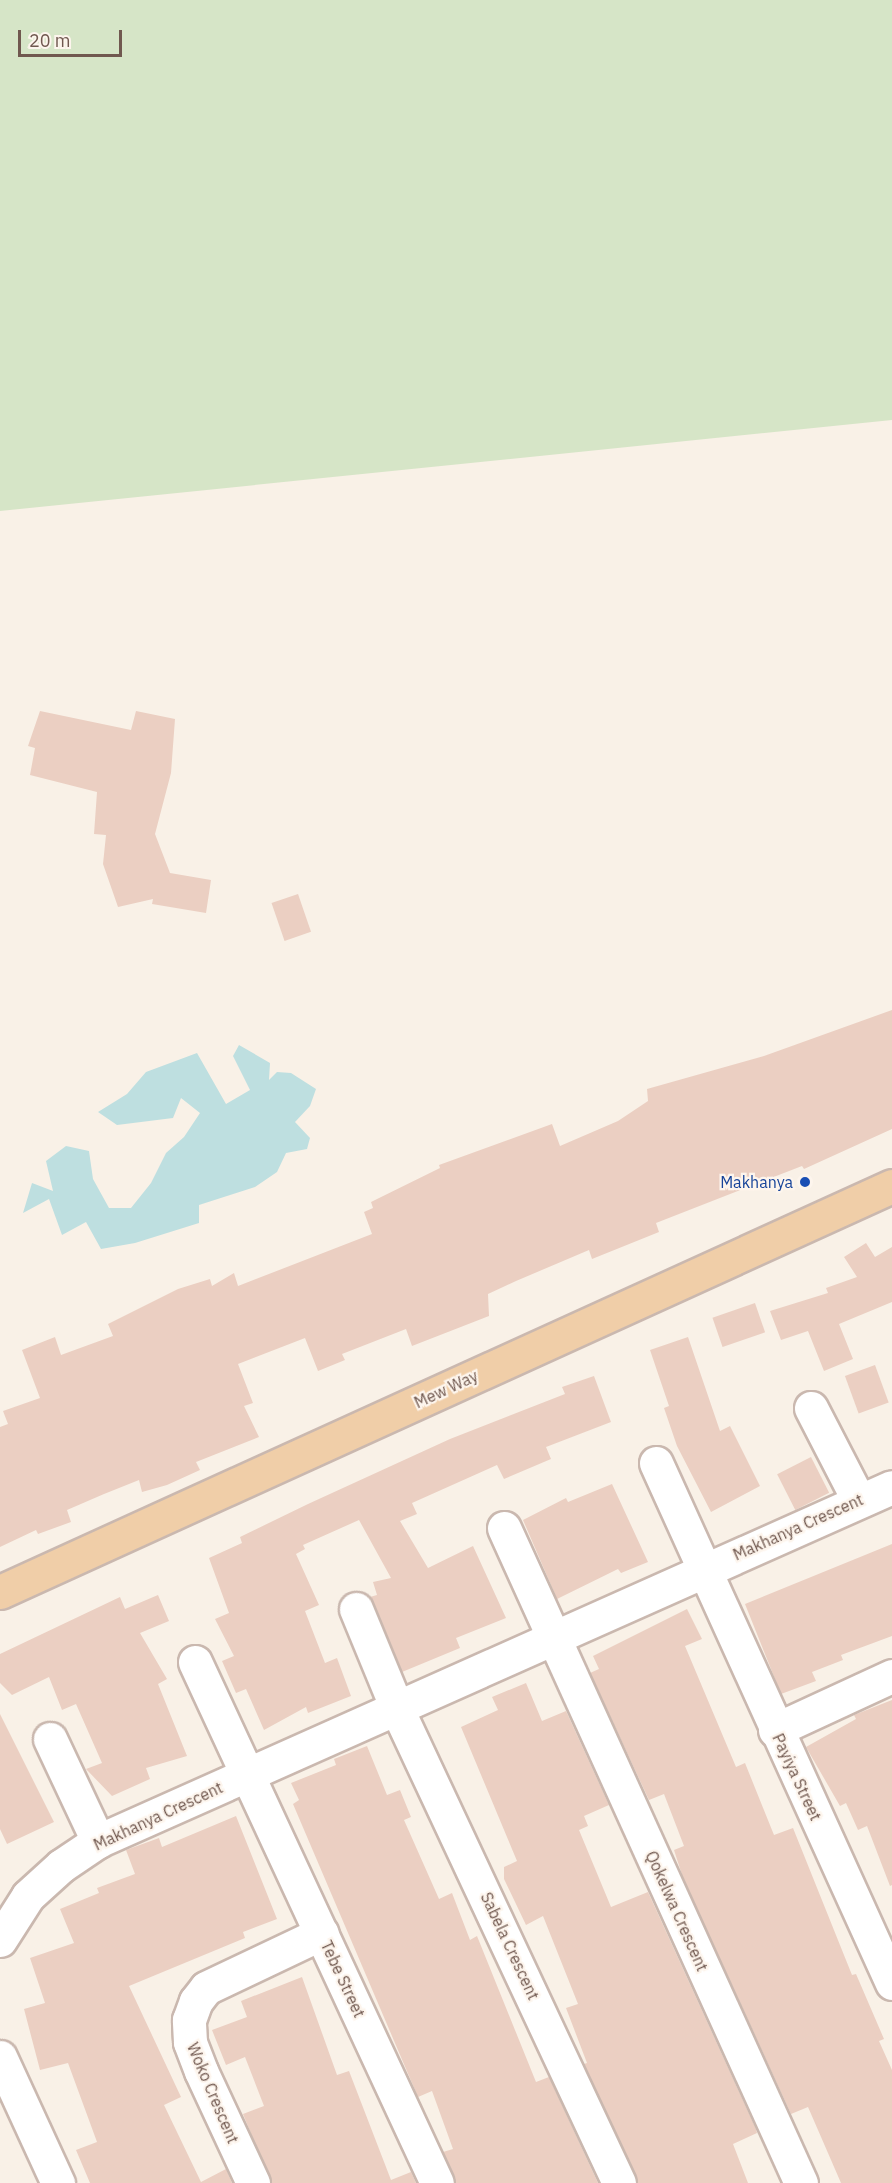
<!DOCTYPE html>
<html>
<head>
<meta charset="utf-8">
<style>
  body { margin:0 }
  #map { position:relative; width:892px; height:2183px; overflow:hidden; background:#f9f1e7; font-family:"IBM Plex Sans",sans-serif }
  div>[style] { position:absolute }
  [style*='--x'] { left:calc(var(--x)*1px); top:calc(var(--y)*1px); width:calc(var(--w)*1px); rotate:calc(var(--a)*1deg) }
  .green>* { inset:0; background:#d6e5c7 }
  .water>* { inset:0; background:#bedfe0 }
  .building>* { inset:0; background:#ebcfc2; transform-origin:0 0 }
  .roads { filter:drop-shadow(2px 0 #cab8af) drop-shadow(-2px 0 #cab8af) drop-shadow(0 2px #cab8af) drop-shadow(0 -2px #cab8af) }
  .street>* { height:33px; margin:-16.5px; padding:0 16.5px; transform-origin:16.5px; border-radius:16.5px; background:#fff }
  .primary>* { height:33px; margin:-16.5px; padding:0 16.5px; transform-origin:16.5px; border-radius:16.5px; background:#f0cea8 }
  .dots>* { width:16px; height:16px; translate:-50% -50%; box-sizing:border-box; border:3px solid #fdf5ed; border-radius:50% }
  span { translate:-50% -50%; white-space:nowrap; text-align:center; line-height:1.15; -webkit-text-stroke:4.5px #fdf5ed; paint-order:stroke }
  .transit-label { font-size:16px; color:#164399 }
  .right { translate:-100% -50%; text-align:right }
  .street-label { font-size:16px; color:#70584f }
  .scale { position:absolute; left:18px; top:30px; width:104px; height:27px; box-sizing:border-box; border:3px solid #70584f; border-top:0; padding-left:8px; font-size:18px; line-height:21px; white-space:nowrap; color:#70584f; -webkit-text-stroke:4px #fdf5ed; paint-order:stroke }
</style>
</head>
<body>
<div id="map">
  <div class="green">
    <i style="clip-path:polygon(0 0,892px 0,892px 420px,0 511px)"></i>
  </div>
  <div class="water">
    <i style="clip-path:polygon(239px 1045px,270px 1063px,269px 1080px,277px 1072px,291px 1073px,316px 1089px,310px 1106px,295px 1122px,310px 1138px,307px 1149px,286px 1153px,277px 1172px,255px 1187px,199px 1205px,199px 1223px,135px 1243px,101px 1249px,86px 1222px,62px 1235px,49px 1199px,23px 1213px,32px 1183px,53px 1191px,46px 1161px,66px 1146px,89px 1151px,93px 1179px,109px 1208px,131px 1208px,151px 1183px,166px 1153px,184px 1137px,200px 1113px,181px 1098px,173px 1118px,117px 1125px,98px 1112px,127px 1094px,146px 1072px,197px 1053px,226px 1104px,250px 1090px,233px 1056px)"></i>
  </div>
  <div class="building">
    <i style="clip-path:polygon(40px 711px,131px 730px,136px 711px,175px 719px,171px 773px,155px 834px,170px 873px,211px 880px,206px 913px,152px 904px,153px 899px,118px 907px,103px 864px,106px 835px,94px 834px,97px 792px,30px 775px,35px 748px,28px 746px)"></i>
    <i style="left:298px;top:894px;width:40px;height:28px;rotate:71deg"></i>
    <i style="clip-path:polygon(892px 1010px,892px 1129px,804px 1169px,802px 1166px,656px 1223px,659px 1232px,592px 1259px,589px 1250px,516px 1281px,488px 1294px,489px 1316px,412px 1346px,406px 1329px,342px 1354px,345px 1360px,318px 1371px,305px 1338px,238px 1364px,253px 1403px,244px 1406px,259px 1437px,196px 1462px,200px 1470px,167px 1485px,142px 1492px,139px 1480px,104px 1494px,67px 1510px,71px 1522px,38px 1534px,36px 1530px,0 1547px,0 1427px,8px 1424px,3px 1411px,40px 1398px,22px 1350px,55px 1337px,61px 1355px,113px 1336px,108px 1324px,178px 1289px,210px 1279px,212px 1286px,234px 1273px,238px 1286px,372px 1234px,364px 1212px,373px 1208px,371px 1202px,440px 1168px,439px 1165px,552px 1124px,560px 1146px,618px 1121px,648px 1101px,647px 1089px,764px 1056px)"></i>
    <i style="clip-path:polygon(866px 1243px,875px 1257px,892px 1247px,892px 1302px,839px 1324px,853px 1359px,824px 1371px,808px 1331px,781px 1340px,770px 1311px,828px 1293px,826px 1288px,857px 1277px,844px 1257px)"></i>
    <i style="left:755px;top:1303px;width:31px;height:45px;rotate:71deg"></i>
    <i style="clip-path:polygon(688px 1337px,720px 1431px,730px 1426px,760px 1486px,711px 1512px,677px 1446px,664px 1408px,669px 1406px,650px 1350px)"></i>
    <i style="left:875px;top:1365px;width:40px;height:32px;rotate:70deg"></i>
    <i style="clip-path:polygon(594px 1376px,611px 1422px,546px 1447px,551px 1459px,504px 1479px,497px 1465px,412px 1503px,417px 1514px,400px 1521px,428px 1568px,473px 1546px,506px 1618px,456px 1638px,460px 1648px,402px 1672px,370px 1597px,377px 1595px,373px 1582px,391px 1578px,359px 1520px,303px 1545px,305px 1549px,296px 1554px,319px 1605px,305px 1611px,325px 1663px,337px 1658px,351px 1696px,308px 1713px,306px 1707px,264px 1730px,246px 1689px,236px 1693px,222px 1661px,234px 1656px,215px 1619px,229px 1613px,209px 1558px,242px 1543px,240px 1537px,308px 1504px,450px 1439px,565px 1394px,562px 1387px)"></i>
    <i style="left:811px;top:1457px;width:40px;height:38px;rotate:63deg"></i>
    <i style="clip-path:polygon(612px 1484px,648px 1562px,621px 1573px,618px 1569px,557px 1599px,523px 1520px,566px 1498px,568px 1502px)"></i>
    <i style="clip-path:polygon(892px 1544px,892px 1636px,841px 1655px,843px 1660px,812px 1672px,816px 1681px,781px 1694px,745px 1604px)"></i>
    <i style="clip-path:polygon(158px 1595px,169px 1621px,140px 1633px,167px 1679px,158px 1684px,187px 1756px,146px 1768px,150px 1779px,112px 1796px,86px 1769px,102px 1763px,76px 1704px,62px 1710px,49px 1677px,12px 1695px,0 1683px,0 1654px,120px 1597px,125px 1609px)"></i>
    <i style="clip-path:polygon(687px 1609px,702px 1639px,685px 1646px,736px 1767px,745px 1763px,774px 1835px,793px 1828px,852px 1975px,856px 1974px,884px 2039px,879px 2041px,892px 2070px,892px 2183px,841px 2183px,808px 2107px,791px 2114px,683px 1878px,674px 1850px,684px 1846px,664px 1794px,649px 1800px,590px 1673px,599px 1669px,593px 1656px)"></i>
    <i style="clip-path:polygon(526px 1683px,542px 1721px,566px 1711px,609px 1805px,584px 1816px,588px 1826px,579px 1830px,611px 1907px,648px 1892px,756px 2129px,757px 2133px,733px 2144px,748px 2183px,637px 2183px,584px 2064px,587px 2063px,566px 2008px,578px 2004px,543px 1916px,526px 1925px,504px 1879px,504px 1867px,517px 1861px,461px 1727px,498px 1710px,492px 1697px)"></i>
    <i style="clip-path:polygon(892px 1700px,892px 1885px,890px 1886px,867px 1826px,858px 1830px,846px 1803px,840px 1806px,806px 1747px,856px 1719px,854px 1715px)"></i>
    <i style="clip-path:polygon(0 1714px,54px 1822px,7px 1844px,0 1829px)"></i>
    <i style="clip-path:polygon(367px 1746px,387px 1795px,400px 1790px,411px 1817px,404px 1820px,439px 1899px,452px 1893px,470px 1940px,477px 1936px,536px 2082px,549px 2077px,598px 2183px,455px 2183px,443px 2152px,453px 2149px,432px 2091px,418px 2097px,293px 1804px,299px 1800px,291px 1783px,336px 1765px,334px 1759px)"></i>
    <i style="clip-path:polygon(236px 1816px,277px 1919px,243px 1932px,245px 1938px,129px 1986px,181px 2097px,164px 2105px,201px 2182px,226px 2169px,232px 2183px,90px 2183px,76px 2150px,97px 2142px,68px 2063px,40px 2070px,24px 2009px,45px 2003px,30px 1958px,74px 1943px,60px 1909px,99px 1893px,97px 1888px,135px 1874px,126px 1850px,159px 1838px,162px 1847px)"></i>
    <i style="clip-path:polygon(302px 1977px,337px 2075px,349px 2071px,391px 2180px,411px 2172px,416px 2183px,271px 2183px,243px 2114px,264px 2106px,245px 2057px,226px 2065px,212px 2030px,247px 2017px,241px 2001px)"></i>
  </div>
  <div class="roads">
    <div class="street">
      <i style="--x:811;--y:1408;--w:102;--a:62.7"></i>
      <i style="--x:656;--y:1463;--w:571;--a:65.59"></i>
      <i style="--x:504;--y:1528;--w:719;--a:65.61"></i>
      <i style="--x:356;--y:1609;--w:110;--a:67.6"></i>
      <i style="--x:398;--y:1711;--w:521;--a:64.91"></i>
      <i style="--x:195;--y:1662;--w:574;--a:65.09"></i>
      <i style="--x:775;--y:1730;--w:129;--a:-24.8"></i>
      <i style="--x:50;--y:1739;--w:113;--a:64.8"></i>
      <i style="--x:0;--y:1940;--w:52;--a:-57.5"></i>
      <i style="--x:28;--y:1896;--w:45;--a:-42.3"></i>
      <i style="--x:61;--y:1866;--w:45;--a:-34"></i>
      <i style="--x:98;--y:1841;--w:869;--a:-24.03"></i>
      <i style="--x:0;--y:2057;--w:139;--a:65.3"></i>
      <i style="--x:253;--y:2183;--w:123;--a:-114.9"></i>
      <i style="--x:201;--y:2071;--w:31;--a:-111"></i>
      <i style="--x:190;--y:2042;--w:22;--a:-93"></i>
      <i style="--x:189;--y:2020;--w:20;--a:-70"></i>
      <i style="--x:196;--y:2001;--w:16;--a:-52"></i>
      <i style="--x:206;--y:1988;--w:128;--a:-25.4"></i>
    </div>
    <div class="primary">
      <i style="--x:0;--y:1592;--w:980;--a:-24.47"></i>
    </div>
  </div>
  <div class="dots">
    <i style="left:805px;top:1182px;background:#1a4fb4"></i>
  </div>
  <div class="transit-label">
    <span class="right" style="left:793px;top:1182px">Makhanya</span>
  </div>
  <div class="street-label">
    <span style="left:446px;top:1389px;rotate:-25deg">Mew Way</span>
    <span style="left:798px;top:1527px;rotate:-24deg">Makhanya Crescent</span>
    <span style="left:797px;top:1777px;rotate:65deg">Payiya Street</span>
    <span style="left:158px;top:1816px;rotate:-25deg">Makhanya Crescent</span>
    <span style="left:677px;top:1911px;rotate:66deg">Qokelwa Crescent</span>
    <span style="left:510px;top:1946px;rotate:65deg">Sabela Crescent</span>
    <span style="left:343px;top:1979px;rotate:65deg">Tebe Street</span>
    <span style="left:213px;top:2093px;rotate:67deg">Woko Crescent</span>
  </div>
  <div class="scale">20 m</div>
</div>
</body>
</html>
